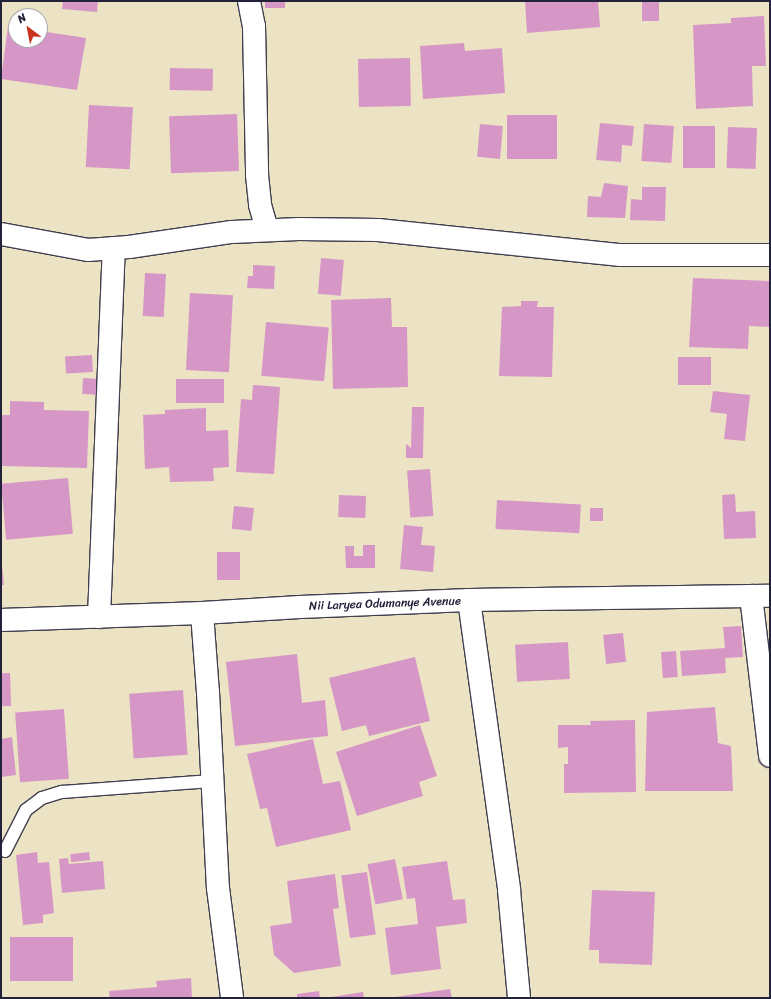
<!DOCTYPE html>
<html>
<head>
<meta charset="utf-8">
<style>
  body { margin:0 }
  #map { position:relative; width:771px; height:999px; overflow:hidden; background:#ebe3c3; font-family:Sriracha,sans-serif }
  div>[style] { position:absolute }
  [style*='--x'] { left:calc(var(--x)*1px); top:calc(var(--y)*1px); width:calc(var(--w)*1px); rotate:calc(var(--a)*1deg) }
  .building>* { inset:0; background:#d797c6; transform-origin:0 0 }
  .roads { filter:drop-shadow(1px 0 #403f4f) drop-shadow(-1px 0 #403f4f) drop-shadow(0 1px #403f4f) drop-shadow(0 -1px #403f4f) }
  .service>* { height:12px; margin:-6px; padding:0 6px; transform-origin:6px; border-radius:6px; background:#fff }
  .minor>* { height:22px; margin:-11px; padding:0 11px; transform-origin:11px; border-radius:11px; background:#fff }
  span { translate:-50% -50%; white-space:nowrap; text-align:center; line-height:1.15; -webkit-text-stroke:3px #fff; paint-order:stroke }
  .street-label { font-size:12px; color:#22223b }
  .frame { position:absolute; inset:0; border:2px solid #22223b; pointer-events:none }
  .north { position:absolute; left:8px; top:8px; width:40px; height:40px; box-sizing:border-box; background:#fff; border:1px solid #a7a7b1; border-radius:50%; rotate:328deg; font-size:11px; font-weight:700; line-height:16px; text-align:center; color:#22223b }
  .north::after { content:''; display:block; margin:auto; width:14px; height:18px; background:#c8321e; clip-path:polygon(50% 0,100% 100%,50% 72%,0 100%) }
</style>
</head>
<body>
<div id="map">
  <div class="building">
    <i style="clip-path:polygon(63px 1px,98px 1px,97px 12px,62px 9px)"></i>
    <i style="left:265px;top:1px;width:20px;height:7px"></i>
    <i style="clip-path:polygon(525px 1px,598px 1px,600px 27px,527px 33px)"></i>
    <i style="left:642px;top:1px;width:17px;height:20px"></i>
    <i style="clip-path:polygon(764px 16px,766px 66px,752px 66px,753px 106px,696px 109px,693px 25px,731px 23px,731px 18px)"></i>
    <i style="clip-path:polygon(8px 26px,16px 27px,16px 40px,40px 40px,40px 31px,86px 38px,77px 90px,1px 79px)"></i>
    <i style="clip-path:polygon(464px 43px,465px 51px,502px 48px,505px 93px,423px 99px,420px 46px)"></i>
    <i style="left:410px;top:58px;width:48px;height:52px;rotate:89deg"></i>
    <i style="left:170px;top:68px;width:43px;height:22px;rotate:1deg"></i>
    <i style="left:89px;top:105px;width:44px;height:62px;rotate:3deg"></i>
    <i style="left:237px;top:114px;width:57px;height:68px;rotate:88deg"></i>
    <i style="left:507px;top:115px;width:50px;height:44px"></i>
    <i style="clip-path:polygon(600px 123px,634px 126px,632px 146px,622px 145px,621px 162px,596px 160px)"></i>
    <i style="left:480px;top:124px;width:23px;height:33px;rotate:5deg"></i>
    <i style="left:644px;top:124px;width:30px;height:37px;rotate:4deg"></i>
    <i style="left:683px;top:126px;width:32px;height:42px"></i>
    <i style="left:728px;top:127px;width:29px;height:41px;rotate:2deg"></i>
    <i style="clip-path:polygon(604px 183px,628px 186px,625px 218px,587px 217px,588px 196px,601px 197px)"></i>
    <i style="clip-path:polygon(642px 187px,666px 187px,665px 221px,630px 220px,631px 199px,642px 200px)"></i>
    <i style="left:321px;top:258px;width:23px;height:36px;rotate:5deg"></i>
    <i style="clip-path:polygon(253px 265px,275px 266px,274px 289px,247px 288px,248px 276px,253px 276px)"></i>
    <i style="left:145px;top:273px;width:21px;height:43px;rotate:3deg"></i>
    <i style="clip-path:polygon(693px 278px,770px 281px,770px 327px,749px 326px,748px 349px,689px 347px)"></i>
    <i style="left:190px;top:293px;width:43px;height:77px;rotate:3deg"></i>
    <i style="clip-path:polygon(391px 298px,392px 327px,407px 327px,408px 387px,333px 389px,331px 300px)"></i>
    <i style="clip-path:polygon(521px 301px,538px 301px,537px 307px,554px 307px,552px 377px,499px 376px,502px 307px,521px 306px)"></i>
    <i style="left:266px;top:322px;width:63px;height:54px;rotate:5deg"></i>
    <i style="left:92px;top:355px;width:17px;height:27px;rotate:87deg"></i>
    <i style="left:678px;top:357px;width:33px;height:28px"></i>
    <i style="left:83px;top:378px;width:17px;height:16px;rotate:3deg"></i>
    <i style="left:176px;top:379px;width:48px;height:24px"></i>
    <i style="clip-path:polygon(253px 385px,280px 387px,274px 474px,236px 472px,241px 399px,252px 400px)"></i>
    <i style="clip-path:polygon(713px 391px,750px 395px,745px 441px,724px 439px,727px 414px,710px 412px)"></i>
    <i style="clip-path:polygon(10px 401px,44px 402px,44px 410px,89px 411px,87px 468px,1px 466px,1px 415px,10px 415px)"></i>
    <i style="clip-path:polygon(412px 407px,424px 407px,423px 458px,406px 458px,406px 444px,411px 448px)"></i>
    <i style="clip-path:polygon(206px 408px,206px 431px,228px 430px,229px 467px,213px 468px,214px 481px,170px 482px,169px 467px,145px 469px,143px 415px,165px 414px,165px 410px)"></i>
    <i style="left:430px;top:469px;width:47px;height:23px;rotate:86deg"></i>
    <i style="left:68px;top:478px;width:56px;height:67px;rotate:85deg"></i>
    <i style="clip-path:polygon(735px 494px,736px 512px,755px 511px,756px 538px,724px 539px,722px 495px)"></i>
    <i style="left:339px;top:495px;width:27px;height:22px;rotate:2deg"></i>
    <i style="left:497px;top:500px;width:84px;height:29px;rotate:3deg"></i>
    <i style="left:234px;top:506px;width:20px;height:23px;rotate:6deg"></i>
    <i style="left:603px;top:508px;width:13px;height:13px;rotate:90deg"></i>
    <i style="clip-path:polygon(404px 525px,423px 527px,421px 545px,435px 546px,433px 572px,400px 569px)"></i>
    <i style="clip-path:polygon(363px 545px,375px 545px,375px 568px,346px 568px,345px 546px,354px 546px,354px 556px,363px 556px)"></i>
    <i style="left:217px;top:552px;width:23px;height:28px"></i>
    <i style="clip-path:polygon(1px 554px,4px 585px,1px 585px)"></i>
    <i style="clip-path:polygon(741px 626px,743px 657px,725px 658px,726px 673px,682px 676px,680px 651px,725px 648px,723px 627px)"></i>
    <i style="left:623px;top:633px;width:29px;height:20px;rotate:84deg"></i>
    <i style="left:568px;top:642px;width:37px;height:53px;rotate:87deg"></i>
    <i style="left:676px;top:651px;width:26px;height:15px;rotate:86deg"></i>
    <i style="clip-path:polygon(297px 654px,302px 703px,325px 700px,328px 736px,235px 746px,226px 662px)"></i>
    <i style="clip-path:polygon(415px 657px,430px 721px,369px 736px,366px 725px,342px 731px,329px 678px)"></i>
    <i style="left:10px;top:673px;width:33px;height:9px;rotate:88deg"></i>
    <i style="left:183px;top:690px;width:65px;height:54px;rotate:86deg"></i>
    <i style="clip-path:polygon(715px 707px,718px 743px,731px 746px,733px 791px,645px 791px,647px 712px)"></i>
    <i style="left:64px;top:709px;width:70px;height:49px;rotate:86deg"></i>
    <i style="clip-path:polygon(635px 720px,636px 792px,564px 793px,564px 764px,568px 764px,568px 747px,558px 748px,558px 725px,591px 725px,590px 721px)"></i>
    <i style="clip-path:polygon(420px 725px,437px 776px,419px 782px,423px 796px,357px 816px,336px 752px)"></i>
    <i style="clip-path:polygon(12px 737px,16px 775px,1px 777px,1px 739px)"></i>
    <i style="clip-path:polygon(313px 739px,323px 784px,340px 781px,351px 830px,276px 847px,267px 808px,260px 809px,247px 754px)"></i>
    <i style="clip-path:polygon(37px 852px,38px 863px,49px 862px,54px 913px,43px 915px,43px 923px,23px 925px,16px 855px)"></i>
    <i style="left:89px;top:852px;width:8px;height:19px;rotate:83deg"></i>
    <i style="clip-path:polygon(68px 858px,69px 864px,103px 861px,105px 889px,62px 893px,59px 859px)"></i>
    <i style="left:395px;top:859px;width:41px;height:28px;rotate:79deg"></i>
    <i style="clip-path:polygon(447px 861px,453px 900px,465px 899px,467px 923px,436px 927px,441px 969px,391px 975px,385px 928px,418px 924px,415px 898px,407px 899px,402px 867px)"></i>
    <i style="left:367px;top:872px;width:63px;height:26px;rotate:82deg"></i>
    <i style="clip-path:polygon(335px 874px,339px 908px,333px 909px,341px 966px,294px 973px,274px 955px,270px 926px,292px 923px,287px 881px)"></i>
    <i style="clip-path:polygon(592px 890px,655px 892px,652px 965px,599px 963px,599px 950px,589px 950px)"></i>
    <i style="left:73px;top:937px;width:44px;height:63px;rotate:90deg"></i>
    <i style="clip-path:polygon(191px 978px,192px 998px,110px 998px,109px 991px,157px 987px,156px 981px)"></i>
    <i style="clip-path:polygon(450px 989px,452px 998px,395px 998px,395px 997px)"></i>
    <i style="clip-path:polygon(319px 991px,320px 998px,297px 998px,297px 994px)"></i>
    <i style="clip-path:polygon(363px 992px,364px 998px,331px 998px,331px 997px)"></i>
  </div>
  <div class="roads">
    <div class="service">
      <i style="--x:5;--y:851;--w:46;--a:-62.9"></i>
      <i style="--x:26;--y:810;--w:20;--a:-37"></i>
      <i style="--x:42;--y:798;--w:21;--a:-17"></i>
      <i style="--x:62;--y:792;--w:150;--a:-4.2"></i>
    </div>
    <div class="minor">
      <i style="--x:249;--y:1;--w:25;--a:79"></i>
      <i style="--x:254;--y:26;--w:149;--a:88.8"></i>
      <i style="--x:257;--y:175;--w:30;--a:84"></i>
      <i style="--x:260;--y:205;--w:26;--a:74"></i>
      <i style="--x:1;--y:234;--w:88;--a:10.4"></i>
      <i style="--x:88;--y:250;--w:41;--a:-4.2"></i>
      <i style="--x:129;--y:247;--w:104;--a:-8.3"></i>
      <i style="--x:232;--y:232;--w:67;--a:-2.6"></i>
      <i style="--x:299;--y:229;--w:79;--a:0.7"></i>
      <i style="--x:378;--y:230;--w:244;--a:5.9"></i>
      <i style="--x:621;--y:255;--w:149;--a:0"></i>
      <i style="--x:751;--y:596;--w:161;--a:83.2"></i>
      <i style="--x:469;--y:600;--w:293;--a:82.1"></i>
      <i style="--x:509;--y:890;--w:108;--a:84.7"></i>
      <i style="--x:202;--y:613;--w:79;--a:85.7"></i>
      <i style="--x:208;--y:692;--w:196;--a:87.1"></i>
      <i style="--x:218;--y:888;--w:111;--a:82.7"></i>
      <i style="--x:99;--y:617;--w:369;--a:-87.7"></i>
      <i style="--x:1;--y:620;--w:201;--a:-2"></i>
      <i style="--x:202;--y:613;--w:98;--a:-3.5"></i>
      <i style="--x:300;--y:607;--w:169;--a:-2.4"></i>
      <i style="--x:469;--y:600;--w:301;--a:-0.8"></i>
    </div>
  </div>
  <div class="street-label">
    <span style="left:385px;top:604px;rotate:-2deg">Nii Laryea Odumanye Avenue</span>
  </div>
  <div class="frame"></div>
  <div class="north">N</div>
</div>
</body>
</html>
